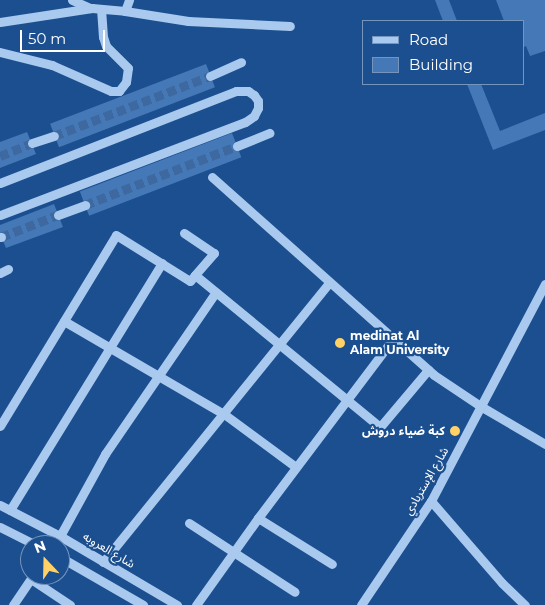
<!DOCTYPE html>
<html>
<head>
<meta charset="utf-8">
<style>
  body { margin:0 }
  #map { position:relative; width:545px; height:605px; overflow:hidden; background:#1b4f8f; font-family:Montserrat,"Noto Sans Arabic",sans-serif }
  div>[style] { position:absolute }
  [style*='--x'] { left:calc(var(--x)*1px); top:calc(var(--y)*1px); width:calc(var(--w)*1px); rotate:calc(var(--a)*1deg) }
  .building>* { inset:0; background:#4478b7; transform-origin:0 0 }
  .minor-tunnel>* { height:9px; margin-top:-4.5px; transform-origin:0; background:repeating-linear-gradient(90deg,#3d69a0 0 9px,transparent 0 13.5px) }
  .minor>* { height:9px; margin:-4.5px; padding:0 4.5px; transform-origin:4.5px; border-radius:4.5px; background:#a9c9ee }
  .dots>* { width:14px; height:14px; translate:-50% -50%; box-sizing:border-box; border:2px solid #1b4f8f; border-radius:50% }
  span { translate:-50% -50%; white-space:nowrap; text-align:center; line-height:1.15; -webkit-text-stroke:4.5px #1b4f8f; paint-order:stroke }
  .poi-label { font-size:12px; color:#fff; font-weight:700 }
  .left { translate:0 -50%; text-align:left }
  .right { translate:-100% -50%; text-align:right }
  .street-label { font-size:12px; color:#fff }
  .legend { position:absolute; left:362px; top:20px; width:162px; height:65px; box-sizing:border-box; background:#1b4f8f; border:1px solid #7695bc; margin:0; padding:6px 9px; list-style:none; font-size:15px; color:#fff }
  .legend li { display:flex; align-items:center; gap:10px; height:25px }
  .legend b { width:25px; border:1px solid #7695bc }
  .north { position:absolute; left:20px; top:535px; width:50px; height:50px; box-sizing:border-box; background:#1b4f8f; border:1px solid #7695bc; border-radius:50%; rotate:339deg; font-size:14px; font-weight:700; line-height:20px; text-align:center; color:#fff }
  .north::after { content:''; display:block; margin:auto; width:18px; height:22px; background:#ffd166; clip-path:polygon(50% 0,100% 100%,50% 72%,0 100%) }
  .scale { position:absolute; left:20px; top:30px; width:85px; height:22px; box-sizing:border-box; border:2px solid #fff; border-top:0; padding-left:6px; font-size:15px; line-height:18px; white-space:nowrap; color:#fff; -webkit-text-stroke:4px #1b4f8f; paint-order:stroke }
</style>
</head>
<body>
<div id="map">
  <div class="building">
    <i style="clip-path:polygon(435px 0,449px 0,457px 21px,443px 21px)"></i>
    <i style="clip-path:polygon(496px 0,545px 0,545px 51px,530px 56px,526px 46px,524px 47px,524px 21px,504px 21px)"></i>
    <i style="left:206px;top:64px;width:25px;height:167px;rotate:69deg"></i>
    <i style="clip-path:polygon(467px 84px,481px 84px,500px 131px,545px 113px,545px 130px,493px 150px)"></i>
    <i style="clip-path:polygon(27px 132px,36px 154px,0 168px,0 142px)"></i>
    <i style="left:232px;top:133px;width:26px;height:163px;rotate:69deg"></i>
    <i style="clip-path:polygon(54px 204px,63px 227px,6px 248px,0 234px,0 225px)"></i>
  </div>
  <div class="minor-tunnel">
    <i style="--x:54;--y:136;--w:167;--a:-21"></i>
    <i style="--x:0;--y:156;--w:35;--a:-22"></i>
    <i style="--x:85;--y:205;--w:163;--a:-21.2"></i>
    <i style="--x:1;--y:237;--w:61;--a:-21.1"></i>
  </div>
  <div class="minor">
    <i style="--x:72;--y:0;--w:20;--a:24"></i>
    <i style="--x:125;--y:11;--w:12;--a:-70"></i>
    <i style="--x:0;--y:22;--w:93;--a:-8.7"></i>
    <i style="--x:92;--y:8;--w:33;--a:5"></i>
    <i style="--x:125;--y:11;--w:64;--a:9"></i>
    <i style="--x:188;--y:21;--w:102;--a:2.8"></i>
    <i style="--x:0;--y:52;--w:54;--a:14"></i>
    <i style="--x:52;--y:65;--w:64;--a:23.8"></i>
    <i style="--x:111;--y:91;--w:8;--a:0"></i>
    <i style="--x:119;--y:91;--w:11;--a:-52"></i>
    <i style="--x:126;--y:82;--w:14;--a:-82"></i>
    <i style="--x:128;--y:68;--w:31;--a:-135"></i>
    <i style="--x:106;--y:46;--w:9;--a:-108"></i>
    <i style="--x:103;--y:37;--w:28;--a:-94"></i>
    <i style="--x:210;--y:76;--w:34;--a:-24"></i>
    <i style="--x:32;--y:143;--w:23;--a:-18"></i>
    <i style="--x:237;--y:146;--w:35;--a:-22"></i>
    <i style="--x:212;--y:177;--w:297;--a:41.7"></i>
    <i style="--x:434;--y:375;--w:58;--a:33.7"></i>
    <i style="--x:482;--y:407;--w:73;--a:30.4"></i>
    <i style="--x:0;--y:183;--w:253;--a:-21.3"></i>
    <i style="--x:236;--y:91;--w:12;--a:0"></i>
    <i style="--x:248;--y:91;--w:7;--a:34"></i>
    <i style="--x:254;--y:95;--w:7;--a:56"></i>
    <i style="--x:258;--y:101;--w:7;--a:90"></i>
    <i style="--x:258;--y:108;--w:9;--a:117"></i>
    <i style="--x:254;--y:116;--w:11;--a:146"></i>
    <i style="--x:245;--y:122;--w:262;--a:159.2"></i>
    <i style="--x:58;--y:215;--w:29;--a:-20"></i>
    <i style="--x:184;--y:233;--w:36;--a:34"></i>
    <i style="--x:214;--y:253;--w:29;--a:131"></i>
    <i style="--x:0;--y:237;--w:1;--a:0"></i>
    <i style="--x:0;--y:273;--w:9;--a:-27"></i>
    <i style="--x:64;--y:321;--w:185;--a:30.2"></i>
    <i style="--x:224;--y:414;--w:89;--a:36.4"></i>
    <i style="--x:0;--y:426;--w:223;--a:-58.7"></i>
    <i style="--x:116;--y:235;--w:87;--a:31.9"></i>
    <i style="--x:190;--y:281;--w:8;--a:-50"></i>
    <i style="--x:195;--y:275;--w:239;--a:39.4"></i>
    <i style="--x:380;--y:427;--w:75;--a:-49.9"></i>
    <i style="--x:431;--y:501;--w:108;--a:49.1"></i>
    <i style="--x:502;--y:583;--w:32;--a:44"></i>
    <i style="--x:0;--y:505;--w:68;--a:27.3"></i>
    <i style="--x:60;--y:536;--w:136;--a:30.5"></i>
    <i style="--x:10;--y:510;--w:290;--a:-58.4"></i>
    <i style="--x:258;--y:518;--w:87;--a:31.9"></i>
    <i style="--x:189;--y:523;--w:126;--a:33.1"></i>
    <i style="--x:0;--y:527;--w:40;--a:26.6"></i>
    <i style="--x:60;--y:536;--w:94;--a:-61.2"></i>
    <i style="--x:105;--y:454;--w:196;--a:-55.6"></i>
    <i style="--x:60;--y:557;--w:96;--a:30"></i>
    <i style="--x:103;--y:562;--w:359;--a:-51"></i>
    <i style="--x:31;--y:579;--w:47;--a:33.7"></i>
    <i style="--x:13;--y:605;--w:36;--a:-56"></i>
    <i style="--x:196;--y:605;--w:107;--a:-54.5"></i>
    <i style="--x:258;--y:518;--w:224;--a:-53"></i>
    <i style="--x:361;--y:605;--w:125;--a:-56.1"></i>
    <i style="--x:431;--y:501;--w:245;--a:-62.3"></i>
  </div>
  <div class="dots">
    <i style="left:340px;top:343px;background:#ffd166"></i>
    <i style="left:455px;top:431px;background:#ffd166"></i>
  </div>
  <div class="poi-label">
    <span class="left" style="left:350px;top:343px">medinat Al<br>Alam University</span>
    <span class="right" style="left:445px;top:431px">كبة ضياء دروش</span>
  </div>
  <div class="street-label">
    <span style="left:426px;top:481px;rotate:-60deg">شارع الإستربادي</span>
    <span style="left:109px;top:550px;rotate:31deg">شارع العروبه</span>
  </div>
  <ul class="legend">
  <li><b style="height:6px;background:#a9c9ee"></b>Road</li>
  <li><b style="height:14px;background:#4478b7"></b>Building</li>
  </ul>
  <div class="north">N</div>
  <div class="scale">50 m</div>
</div>
</body>
</html>
